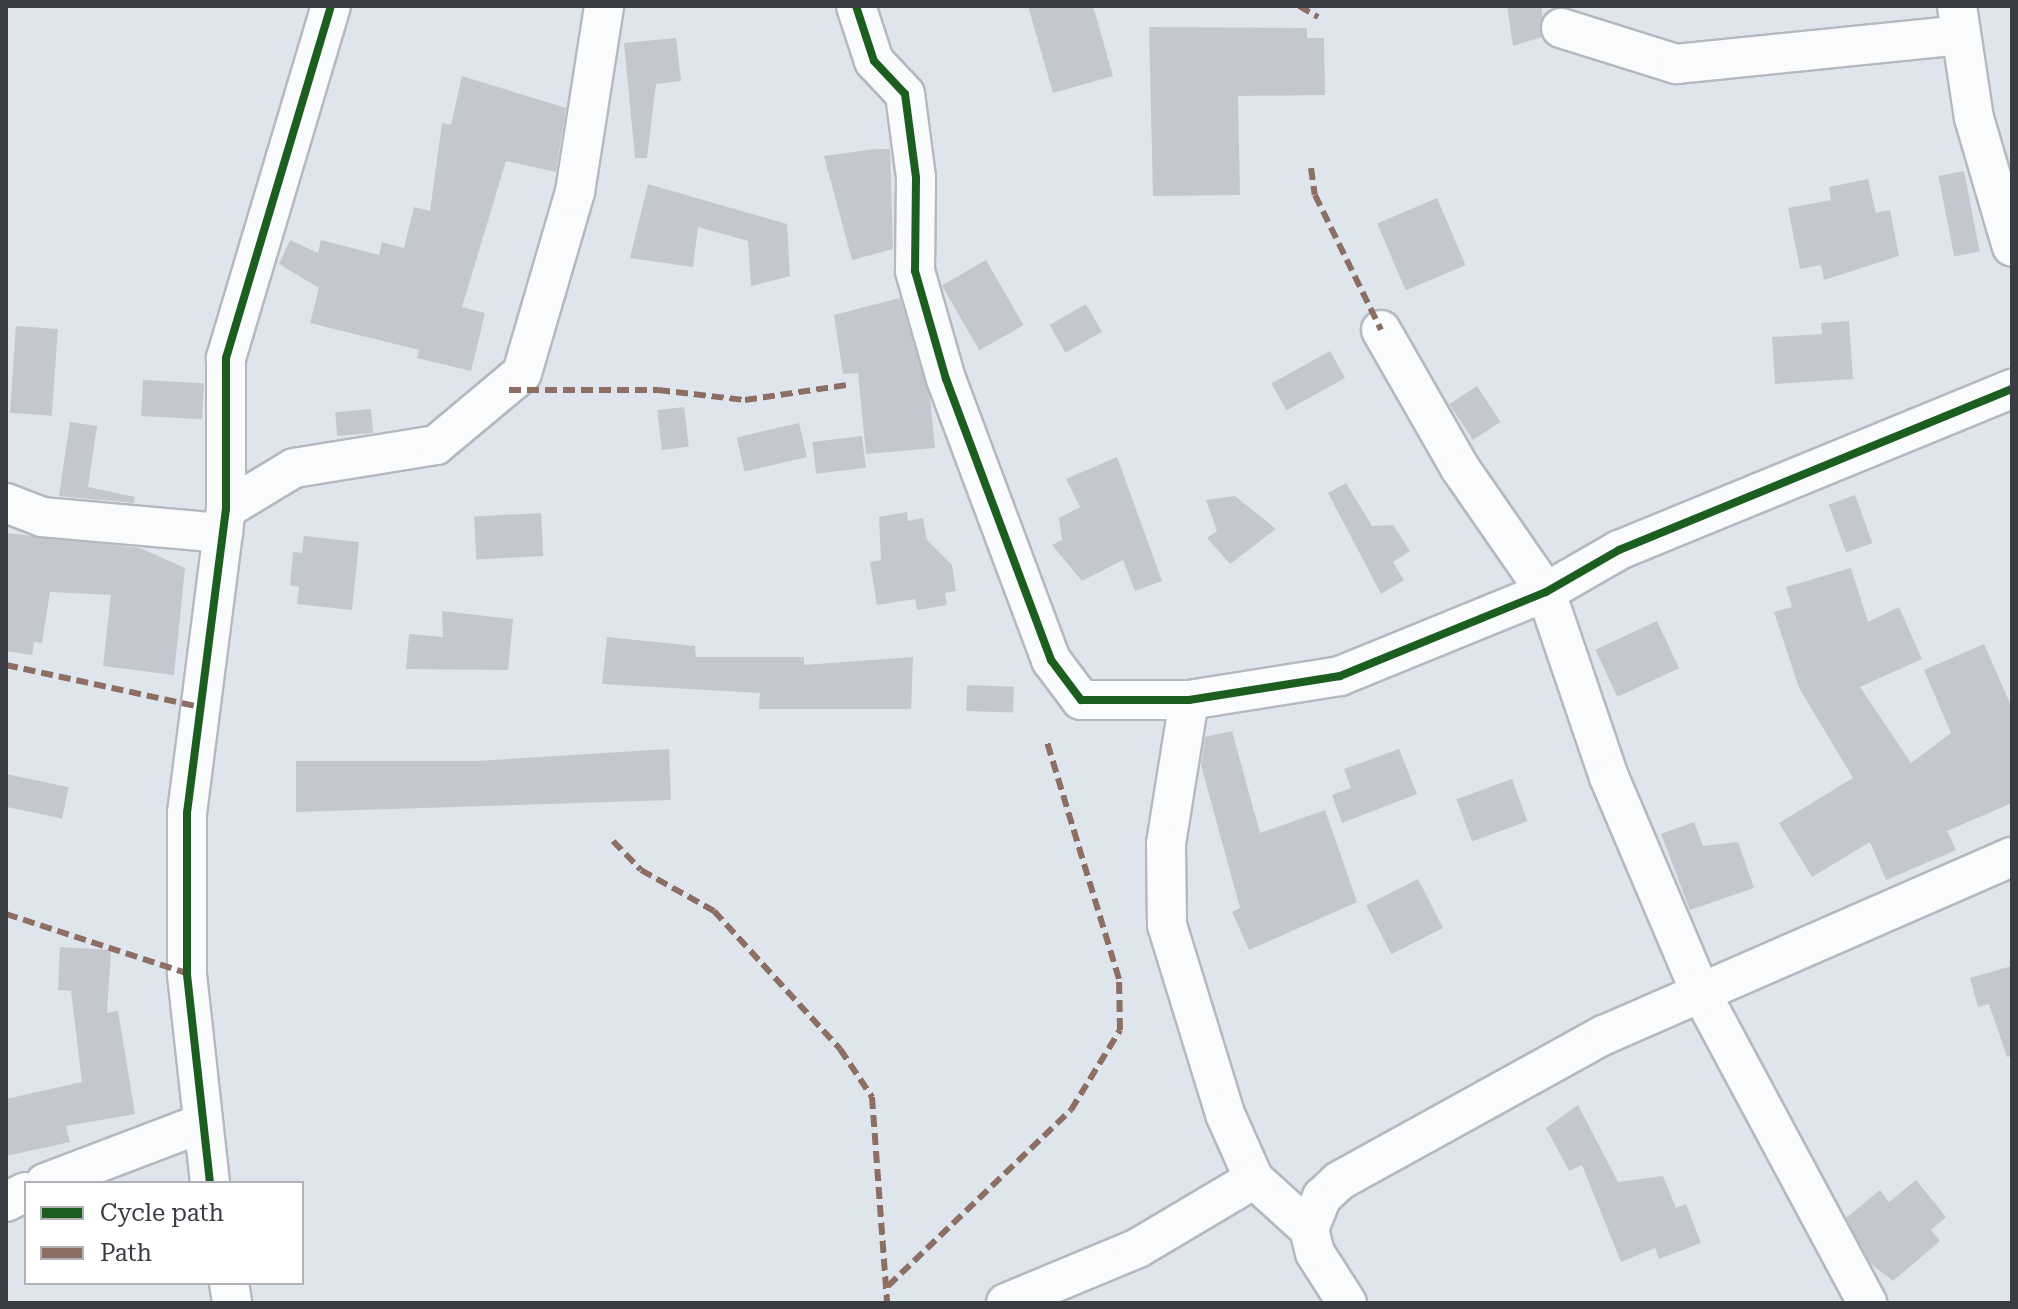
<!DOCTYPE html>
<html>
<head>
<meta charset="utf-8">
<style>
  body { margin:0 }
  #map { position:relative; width:2018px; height:1309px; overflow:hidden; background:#dfe5ed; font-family:"Roboto Serif",serif }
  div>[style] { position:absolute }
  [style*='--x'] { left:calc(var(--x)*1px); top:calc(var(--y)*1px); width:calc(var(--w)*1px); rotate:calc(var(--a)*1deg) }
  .building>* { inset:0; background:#c3c8ce; transform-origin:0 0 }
  .roads { filter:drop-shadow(2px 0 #b5b9bf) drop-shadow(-2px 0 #b5b9bf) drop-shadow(0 2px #b5b9bf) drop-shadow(0 -2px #b5b9bf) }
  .minor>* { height:38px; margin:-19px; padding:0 19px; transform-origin:19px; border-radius:19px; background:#fafbfc }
  .quiet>* { height:6px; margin-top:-3px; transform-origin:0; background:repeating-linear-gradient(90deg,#8d6e63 0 12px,transparent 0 18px) }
  .cycleway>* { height:8px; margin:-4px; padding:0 4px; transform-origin:4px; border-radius:4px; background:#1b5e20 }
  span { translate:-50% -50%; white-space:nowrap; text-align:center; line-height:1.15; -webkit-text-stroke:6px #fff; paint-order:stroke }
  .frame { position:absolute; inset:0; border:8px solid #393d43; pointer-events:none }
  .legend { position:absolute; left:24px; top:1181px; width:280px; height:104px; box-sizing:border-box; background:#fff; border:2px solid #b0b1b4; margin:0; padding:10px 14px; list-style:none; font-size:24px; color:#393d43 }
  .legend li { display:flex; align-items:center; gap:16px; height:40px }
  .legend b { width:40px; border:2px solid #b0b1b4 }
</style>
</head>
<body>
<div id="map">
  <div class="building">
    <i style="clip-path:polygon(1028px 6px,1093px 6px,1113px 76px,1053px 93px)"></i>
    <i style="clip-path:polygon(1507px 6px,1542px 6px,1542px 37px,1513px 46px)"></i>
    <i style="clip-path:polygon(1149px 27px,1307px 28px,1307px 38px,1324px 38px,1325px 95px,1238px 96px,1240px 195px,1153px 196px)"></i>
    <i style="clip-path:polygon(676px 38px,681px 81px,656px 84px,647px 158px,635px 158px,624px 43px)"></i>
    <i style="clip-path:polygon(462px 76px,566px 108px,556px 172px,506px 161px,462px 307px,485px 313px,471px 371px,417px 358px,419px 350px,310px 323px,319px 288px,279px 264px,290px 240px,318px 253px,321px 240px,379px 255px,382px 242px,404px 248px,414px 207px,430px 211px,442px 123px,451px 125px)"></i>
    <i style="clip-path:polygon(875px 149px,890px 149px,893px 249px,852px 260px,824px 156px)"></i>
    <i style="left:1964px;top:171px;width:82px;height:26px;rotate:79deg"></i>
    <i style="clip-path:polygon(1868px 179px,1876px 213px,1890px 210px,1899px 256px,1824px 280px,1821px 265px,1800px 269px,1788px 208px,1831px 200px,1829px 187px)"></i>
    <i style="clip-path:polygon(648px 184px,787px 224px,790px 276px,751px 286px,748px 241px,698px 227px,693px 267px,630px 258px)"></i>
    <i style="left:1437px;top:198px;width:73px;height:65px;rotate:67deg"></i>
    <i style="left:986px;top:260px;width:75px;height:51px;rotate:60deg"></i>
    <i style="clip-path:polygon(900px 298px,930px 398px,935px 448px,866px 454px,858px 373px,843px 374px,834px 315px)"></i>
    <i style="left:1086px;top:304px;width:32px;height:42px;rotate:60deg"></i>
    <i style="clip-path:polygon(1849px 321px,1853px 379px,1775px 384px,1772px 337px,1822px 334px,1821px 323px)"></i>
    <i style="left:16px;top:326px;width:42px;height:87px;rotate:4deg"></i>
    <i style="left:1330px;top:351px;width:31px;height:67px;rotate:61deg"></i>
    <i style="left:143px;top:380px;width:61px;height:36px;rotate:3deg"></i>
    <i style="left:1477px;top:386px;width:43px;height:33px;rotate:57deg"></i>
    <i style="left:684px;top:407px;width:40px;height:27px;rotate:83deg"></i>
    <i style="left:371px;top:409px;width:24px;height:36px;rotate:85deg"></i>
    <i style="clip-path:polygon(70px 422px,97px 426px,88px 487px,135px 497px,134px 503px,59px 496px)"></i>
    <i style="left:799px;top:423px;width:35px;height:64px;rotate:77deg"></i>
    <i style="left:862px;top:436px;width:32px;height:50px;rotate:83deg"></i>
    <i style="clip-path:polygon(1117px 457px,1162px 581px,1135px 591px,1123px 560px,1082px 581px,1052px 545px,1062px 540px,1059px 518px,1080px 507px,1066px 479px)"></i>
    <i style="clip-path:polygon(1346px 483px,1372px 526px,1393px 525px,1410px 551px,1393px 562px,1404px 580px,1381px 594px,1328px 493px)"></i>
    <i style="left:1855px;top:495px;width:51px;height:28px;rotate:70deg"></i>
    <i style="clip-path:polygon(1235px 496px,1276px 529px,1230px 564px,1207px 538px,1217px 531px,1206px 500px)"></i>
    <i style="clip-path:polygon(907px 512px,908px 521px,923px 518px,927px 540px,952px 565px,956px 591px,945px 593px,947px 605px,917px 610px,915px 599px,877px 605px,870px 562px,881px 560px,879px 517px)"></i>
    <i style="left:541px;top:513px;width:43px;height:67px;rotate:87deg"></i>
    <i style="clip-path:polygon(6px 533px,140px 548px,185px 568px,174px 675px,103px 666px,111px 595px,50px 592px,42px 643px,34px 642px,32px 655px,6px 651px)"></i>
    <i style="clip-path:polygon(304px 536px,359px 542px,352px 610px,297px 604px,299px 587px,290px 585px,293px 552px,302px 553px)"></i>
    <i style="clip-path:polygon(1851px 568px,1868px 622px,1899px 607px,1922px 659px,1860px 687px,1911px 763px,1951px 733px,1924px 670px,1984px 644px,2012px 708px,2012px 803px,1947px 831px,1956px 850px,1886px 880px,1870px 842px,1812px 877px,1779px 823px,1853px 778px,1799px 688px,1774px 612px,1792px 607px,1786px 587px)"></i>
    <i style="clip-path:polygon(442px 611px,513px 619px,508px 670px,406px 669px,409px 634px,443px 637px)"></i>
    <i style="left:1657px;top:621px;width:52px;height:68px;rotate:65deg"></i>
    <i style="clip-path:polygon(607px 637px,695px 646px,696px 657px,804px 657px,804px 665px,913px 657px,911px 709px,759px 709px,760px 693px,602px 684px)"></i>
    <i style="left:967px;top:685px;width:47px;height:26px;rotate:2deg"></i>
    <i style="clip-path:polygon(1232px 731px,1260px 833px,1325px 810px,1357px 902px,1249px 950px,1232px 912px,1240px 908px,1201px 765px,1205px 737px)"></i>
    <i style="clip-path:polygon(669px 749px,671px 800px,296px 812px,296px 761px,477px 761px)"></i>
    <i style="clip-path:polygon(1399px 749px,1417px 794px,1342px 823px,1332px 795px,1351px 788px,1344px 769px)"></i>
    <i style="left:6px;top:774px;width:64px;height:32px;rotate:12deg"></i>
    <i style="left:1512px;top:779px;width:45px;height:59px;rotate:70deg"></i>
    <i style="clip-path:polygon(1694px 822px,1703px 846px,1738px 842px,1754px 888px,1690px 910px,1661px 834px)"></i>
    <i style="left:1418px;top:879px;width:55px;height:58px;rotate:63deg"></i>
    <i style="clip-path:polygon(60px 947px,111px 950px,107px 1013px,118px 1011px,135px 1114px,66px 1126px,70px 1142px,6px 1156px,6px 1099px,82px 1082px,71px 991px,58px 990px)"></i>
    <i style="clip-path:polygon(2012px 966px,2012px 1056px,2007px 1057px,1989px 1004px,1978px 1007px,1970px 978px)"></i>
    <i style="clip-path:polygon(1578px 1105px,1618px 1182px,1663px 1176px,1676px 1208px,1686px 1204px,1701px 1243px,1659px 1259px,1655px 1248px,1621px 1262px,1582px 1165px,1569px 1171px,1546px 1128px)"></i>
    <i style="clip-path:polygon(1916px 1180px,1946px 1217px,1931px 1230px,1940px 1241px,1893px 1281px,1871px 1264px,1846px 1218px,1880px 1190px,1889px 1202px)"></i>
  </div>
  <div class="roads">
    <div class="minor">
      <i style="--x:856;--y:6;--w:58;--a:71.9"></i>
      <i style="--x:874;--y:61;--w:45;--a:46.8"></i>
      <i style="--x:905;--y:94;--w:85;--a:82.5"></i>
      <i style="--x:916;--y:178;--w:93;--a:90.6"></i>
      <i style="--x:915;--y:271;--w:112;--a:74"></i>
      <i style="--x:946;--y:379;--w:300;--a:69.5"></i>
      <i style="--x:1051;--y:660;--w:50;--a:53.1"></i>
      <i style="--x:1081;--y:700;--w:108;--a:0"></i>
      <i style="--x:1189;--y:700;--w:153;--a:-9"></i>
      <i style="--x:1340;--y:676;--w:222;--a:-22.2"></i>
      <i style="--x:1546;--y:592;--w:84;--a:-29.9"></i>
      <i style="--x:1619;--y:550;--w:425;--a:-22.3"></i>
      <i style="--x:1957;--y:6;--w:113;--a:81.4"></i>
      <i style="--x:1974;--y:118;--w:134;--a:73.6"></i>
      <i style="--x:1561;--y:28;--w:121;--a:17.4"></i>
      <i style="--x:1676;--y:64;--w:286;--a:-5.8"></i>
      <i style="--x:1381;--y:330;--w:159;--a:60.2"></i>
      <i style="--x:1460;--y:468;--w:151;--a:55.3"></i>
      <i style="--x:1546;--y:592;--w:195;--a:71.2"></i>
      <i style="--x:1609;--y:777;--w:233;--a:67"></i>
      <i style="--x:1700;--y:991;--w:354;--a:61.8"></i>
      <i style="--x:6;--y:503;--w:39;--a:21"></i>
      <i style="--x:42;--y:517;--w:182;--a:5.1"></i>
      <i style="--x:226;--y:509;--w:79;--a:-31.1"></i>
      <i style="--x:294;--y:468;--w:144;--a:-9.2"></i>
      <i style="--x:436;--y:445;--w:112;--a:-39.9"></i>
      <i style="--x:522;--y:373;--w:189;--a:-73.7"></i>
      <i style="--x:575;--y:192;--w:188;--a:-81.1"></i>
      <i style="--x:1189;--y:700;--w:145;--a:99.1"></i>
      <i style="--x:1166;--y:843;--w:82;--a:89.3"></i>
      <i style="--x:1167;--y:925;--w:198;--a:72.9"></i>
      <i style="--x:1225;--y:1114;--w:71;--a:66"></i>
      <i style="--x:1254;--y:1179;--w:74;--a:42.3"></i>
      <i style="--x:45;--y:1183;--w:166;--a:-20.8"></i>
      <i style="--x:210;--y:1183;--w:211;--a:-96.3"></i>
      <i style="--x:187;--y:973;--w:160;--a:-90"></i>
      <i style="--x:187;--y:813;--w:306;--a:-82.7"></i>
      <i style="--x:226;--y:509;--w:151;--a:-90"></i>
      <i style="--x:226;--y:358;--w:367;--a:-73.4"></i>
      <i style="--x:6;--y:1202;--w:22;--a:-27"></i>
      <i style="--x:229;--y:1283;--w:20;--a:81"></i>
      <i style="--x:1006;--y:1303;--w:143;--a:-22.6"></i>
      <i style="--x:1138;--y:1248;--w:135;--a:-30.7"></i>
      <i style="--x:1347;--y:1303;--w:59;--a:-122.6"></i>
      <i style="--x:1315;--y:1253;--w:25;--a:-104"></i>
      <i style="--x:1309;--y:1229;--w:35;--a:-68"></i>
      <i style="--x:1322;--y:1197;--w:23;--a:-43"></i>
      <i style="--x:1339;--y:1181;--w:303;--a:-28.9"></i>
      <i style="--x:1604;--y:1035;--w:445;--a:-23.6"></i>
    </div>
  </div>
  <div class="quiet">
    <i style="--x:1299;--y:6;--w:22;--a:30"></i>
    <i style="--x:1311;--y:168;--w:27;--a:82"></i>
    <i style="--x:1315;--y:195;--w:150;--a:63.9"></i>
    <i style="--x:509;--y:390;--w:149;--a:0"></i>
    <i style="--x:658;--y:390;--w:88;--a:6.6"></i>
    <i style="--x:745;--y:400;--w:102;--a:-8.4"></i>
    <i style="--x:6;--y:665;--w:198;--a:12.2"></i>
    <i style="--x:613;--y:841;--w:40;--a:46"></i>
    <i style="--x:641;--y:870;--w:84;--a:29.3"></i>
    <i style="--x:714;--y:911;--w:187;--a:47.6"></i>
    <i style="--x:840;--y:1049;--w:58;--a:56.3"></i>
    <i style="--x:872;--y:1097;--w:207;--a:85.8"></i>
    <i style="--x:6;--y:914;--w:190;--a:18.1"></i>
    <i style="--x:888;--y:1286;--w:254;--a:-43.9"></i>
    <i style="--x:1071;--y:1110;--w:94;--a:-58.5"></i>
    <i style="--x:1120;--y:1030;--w:51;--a:-91.1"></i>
    <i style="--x:1119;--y:979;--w:251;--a:-106.9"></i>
  </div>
  <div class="cycleway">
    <i style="--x:856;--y:6;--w:58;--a:71.9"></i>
    <i style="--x:874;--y:61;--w:45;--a:46.8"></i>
    <i style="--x:905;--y:94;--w:85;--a:82.5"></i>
    <i style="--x:916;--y:178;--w:93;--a:90.6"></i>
    <i style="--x:915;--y:271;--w:112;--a:74"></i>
    <i style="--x:946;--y:379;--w:300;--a:69.5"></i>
    <i style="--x:1051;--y:660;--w:50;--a:53.1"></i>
    <i style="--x:1081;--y:700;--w:108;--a:0"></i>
    <i style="--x:1189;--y:700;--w:153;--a:-9"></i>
    <i style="--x:1340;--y:676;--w:222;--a:-22.2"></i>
    <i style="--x:1546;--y:592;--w:84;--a:-29.9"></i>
    <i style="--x:1619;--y:550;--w:425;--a:-22.3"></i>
    <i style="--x:210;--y:1183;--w:211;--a:-96.3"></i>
    <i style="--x:187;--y:973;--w:160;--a:-90"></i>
    <i style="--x:187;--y:813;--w:306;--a:-82.7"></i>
    <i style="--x:226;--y:509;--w:151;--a:-90"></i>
    <i style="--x:226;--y:358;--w:367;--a:-73.4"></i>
  </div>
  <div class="frame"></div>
  <ul class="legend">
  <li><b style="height:10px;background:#1b5e20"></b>Cycle path</li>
  <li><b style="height:10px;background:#8d6e63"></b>Path</li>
  </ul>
</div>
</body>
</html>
